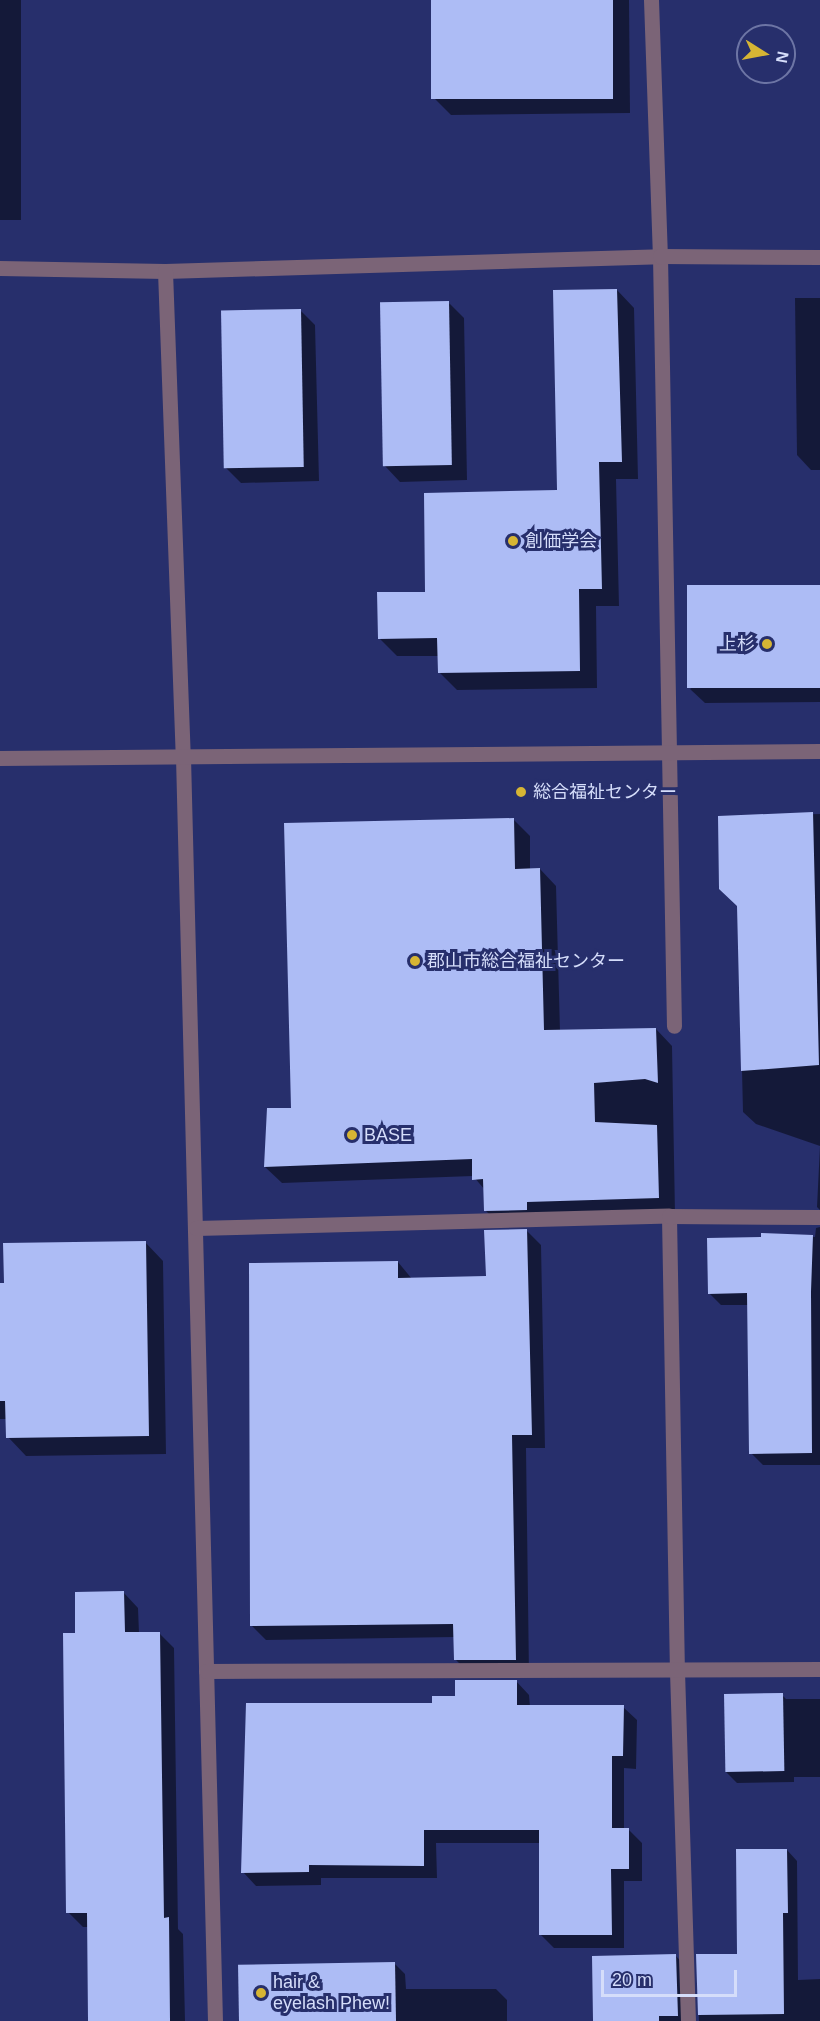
<!DOCTYPE html>
<html>
<head>
<meta charset="utf-8">
<style>
  body { margin:0 }
  #map { position:relative; width:820px; height:2021px; overflow:hidden; background:#272f6c; font-family:Arial,"Noto Sans JP",sans-serif }
  div>[style] { position:absolute }
  [style*='--x'] { left:calc(var(--x)*1px); top:calc(var(--y)*1px); width:calc(var(--w)*1px); rotate:calc(var(--a)*1deg) }
  .shadow>* { inset:0; background:#0007; transform-origin:0 0 }
  .building>* { inset:0; background:#adbcf5; transform-origin:0 0 }
  .minor>* { height:15px; margin:-7.5px; padding:0 7.5px; transform-origin:7.5px; border-radius:7.5px; background:#7b6477 }
  .tertiary>* { height:15px; margin:-7.5px; padding:0 7.5px; transform-origin:7.5px; border-radius:7.5px; background:#7b6477 }
  .dots>* { width:16px; height:16px; translate:-50% -50%; box-sizing:border-box; border:3px solid #272f6c; border-radius:50% }
  span { translate:-50% -50%; white-space:nowrap; text-align:center; line-height:1.15; -webkit-text-stroke:6px #272f6c; paint-order:stroke }
  .poi-label { font-size:18px; color:#d5ddfa }
  .left { translate:0 -50%; text-align:left }
  .right { translate:-100% -50%; text-align:right }
  .north { position:absolute; left:736px; top:24px; width:60px; height:60px; box-sizing:border-box; background:#272f6c; border:2px solid #6d75a5; border-radius:50%; rotate:101deg; font-size:16px; font-weight:700; line-height:24px; text-align:center; color:#d5ddfa }
  .north::after { content:''; display:block; margin:auto; width:21px; height:27px; background:#d6b534; clip-path:polygon(50% 0,100% 100%,50% 72%,0 100%) }
  .scale { position:absolute; left:601px; top:1970px; width:136px; height:27px; box-sizing:border-box; border:3px solid #d5ddfa; border-top:0; padding-left:8px; font-size:18px; line-height:21px; white-space:nowrap; color:#d5ddfa; -webkit-text-stroke:4px #272f6c; paint-order:stroke }
</style>
</head>
<body>
<div id="map">
  <div class="shadow">
    <i style="left:0;top:0;width:21px;height:220px"></i>
    <i style="clip-path:polygon(432px 0,629px 0,630px 113px,451px 115px,434px 98px)"></i>
    <i style="clip-path:polygon(617px 290px,634px 308px,638px 479px,616px 479px,619px 606px,596px 606px,597px 688px,457px 690px,440px 673px,439px 656px,397px 656px,380px 639px,427px 593px,558px 491px)"></i>
    <i style="clip-path:polygon(795px 298px,820px 298px,820px 470px,811px 470px,797px 455px)"></i>
    <i style="clip-path:polygon(449px 303px,464px 318px,467px 480px,400px 482px,385px 466px)"></i>
    <i style="clip-path:polygon(300px 310px,315px 325px,319px 481px,241px 483px,226px 468px)"></i>
    <i style="clip-path:polygon(820px 587px,820px 702px,705px 703px,690px 689px)"></i>
    <i style="clip-path:polygon(820px 814px,820px 1210px,817px 1207px,820px 1146px,756px 1124px,743px 1112px,738px 906px,719px 817px)"></i>
    <i style="clip-path:polygon(513px 819px,530px 836px,530px 870px,540px 869px,556px 886px,560px 1031px,656px 1029px,672px 1046px,675px 1214px,502px 1227px,485px 1210px,485px 1190px,473px 1176px,282px 1183px,265px 1167px,292px 1109px)"></i>
    <i style="clip-path:polygon(820px 1227px,820px 1465px,763px 1465px,751px 1453px,748px 1305px,721px 1305px,709px 1293px,763px 1239px,763px 1234px,815px 1237px,816px 1228px)"></i>
    <i style="clip-path:polygon(527px 1231px,541px 1245px,545px 1448px,526px 1448px,529px 1674px,470px 1674px,456px 1660px,455px 1637px,266px 1640px,252px 1626px,398px 1262px,412px 1279px,487px 1277px)"></i>
    <i style="clip-path:polygon(145px 1242px,163px 1261px,166px 1454px,26px 1456px,8px 1437px,7px 1419px,0 1419px,0 1285px)"></i>
    <i style="clip-path:polygon(124px 1593px,138px 1608px,139px 1633px,159px 1633px,174px 1648px,178px 1929px,183px 1934px,185px 2021px,90px 2021px,88px 1927px,83px 1927px,68px 1912px,77px 1634px)"></i>
    <i style="clip-path:polygon(516px 1681px,529px 1695px,530px 1707px,623px 1707px,637px 1720px,636px 1769px,624px 1768px,624px 1830px,629px 1830px,642px 1843px,642px 1881px,624px 1881px,624px 1948px,554px 1948px,540px 1934px,541px 1843px,436px 1843px,437px 1878px,321px 1878px,321px 1885px,256px 1886px,243px 1872px,434px 1705px)"></i>
    <i style="clip-path:polygon(782px 1695px,786px 1699px,820px 1699px,820px 1777px,794px 1777px,794px 1782px,737px 1783px,726px 1772px)"></i>
    <i style="clip-path:polygon(787px 1850px,797px 1861px,798px 1980px,820px 1979px,820px 2021px,699px 2021px,697px 1956px,739px 1955px)"></i>
    <i style="clip-path:polygon(676px 1956px,686px 1967px,688px 2021px,594px 2021px)"></i>
    <i style="clip-path:polygon(395px 1964px,405px 1974px,406px 1989px,496px 1989px,507px 2000px,507px 2021px,240px 2021px)"></i>
  </div>
  <div class="building">
    <i style="left:431px;top:0;width:182px;height:99px"></i>
    <i style="clip-path:polygon(617px 289px,622px 462px,599px 462px,602px 589px,579px 589px,580px 671px,438px 673px,437px 638px,378px 639px,377px 592px,425px 592px,424px 493px,557px 490px,553px 290px)"></i>
    <i style="left:449px;top:301px;width:164px;height:69px;rotate:89deg"></i>
    <i style="left:301px;top:309px;width:158px;height:80px;rotate:89deg"></i>
    <i style="left:820px;top:585px;width:103px;height:133px;rotate:90deg"></i>
    <i style="clip-path:polygon(813px 812px,819px 1065px,741px 1071px,737px 906px,719px 889px,718px 816px)"></i>
    <i style="clip-path:polygon(514px 818px,515px 869px,540px 868px,544px 1030px,656px 1028px,658px 1083px,645px 1079px,594px 1083px,595px 1122px,657px 1125px,659px 1198px,527px 1202px,527px 1210px,484px 1211px,483px 1179px,472px 1180px,472px 1159px,264px 1167px,267px 1108px,291px 1108px,284px 823px)"></i>
    <i style="clip-path:polygon(527px 1229px,532px 1435px,512px 1435px,516px 1660px,454px 1660px,453px 1624px,250px 1626px,249px 1263px,398px 1261px,398px 1278px,486px 1276px,484px 1230px)"></i>
    <i style="clip-path:polygon(761px 1233px,813px 1235px,811px 1292px,812px 1453px,749px 1454px,747px 1293px,708px 1294px,707px 1238px,761px 1237px)"></i>
    <i style="clip-path:polygon(146px 1241px,149px 1436px,6px 1438px,5px 1401px,0 1401px,0 1283px,4px 1283px,3px 1243px)"></i>
    <i style="clip-path:polygon(124px 1591px,125px 1632px,160px 1632px,164px 1918px,169px 1917px,170px 2021px,88px 2021px,87px 1913px,66px 1913px,63px 1633px,75px 1633px,75px 1592px)"></i>
    <i style="clip-path:polygon(455px 1680px,517px 1680px,517px 1705px,624px 1705px,623px 1756px,612px 1756px,612px 1828px,629px 1828px,629px 1869px,611px 1869px,612px 1935px,539px 1935px,539px 1830px,424px 1830px,424px 1866px,309px 1865px,309px 1872px,241px 1873px,246px 1703px,432px 1703px,432px 1696px,455px 1696px)"></i>
    <i style="left:783px;top:1693px;width:78px;height:59px;rotate:89deg"></i>
    <i style="clip-path:polygon(736px 1849px,787px 1849px,788px 1913px,783px 1913px,784px 2014px,698px 2015px,696px 1954px,737px 1954px)"></i>
    <i style="clip-path:polygon(676px 1954px,678px 2016px,659px 2016px,659px 2021px,593px 2021px,592px 1956px)"></i>
    <i style="left:395px;top:1962px;width:59px;height:157px;rotate:89deg"></i>
  </div>
  <div class="minor">
    <i style="--x:651;--y:0;--w:256;--a:88"></i>
    <i style="--x:660;--y:256;--w:770;--a:88.96"></i>
    <i style="--x:0;--y:268;--w:165;--a:1"></i>
    <i style="--x:165;--y:271;--w:495;--a:-1.7"></i>
    <i style="--x:660;--y:256;--w:160;--a:0.4"></i>
    <i style="--x:165;--y:271;--w:486;--a:87.9"></i>
    <i style="--x:183;--y:757;--w:1264;--a:88.55"></i>
    <i style="--x:669;--y:1216;--w:455;--a:89"></i>
    <i style="--x:677;--y:1671;--w:350;--a:88.2"></i>
    <i style="--x:196;--y:1228;--w:473;--a:-1.5"></i>
    <i style="--x:669;--y:1216;--w:151;--a:0.4"></i>
    <i style="--x:206;--y:1671;--w:614;--a:-0.19"></i>
  </div>
  <div class="tertiary">
    <i style="--x:0;--y:758;--w:820;--a:-0.49"></i>
  </div>
  <div class="dots">
    <i style="left:513px;top:541px;background:#d6b534"></i>
    <i style="left:767px;top:644px;background:#d6b534"></i>
    <i style="left:521px;top:792px;background:#d6b534"></i>
    <i style="left:415px;top:961px;background:#d6b534"></i>
    <i style="left:352px;top:1135px;background:#d6b534"></i>
    <i style="left:261px;top:1993px;background:#d6b534"></i>
  </div>
  <div class="poi-label">
    <span class="left" style="left:525px;top:541px">創価学会</span>
    <span class="right" style="left:755px;top:644px">上杉</span>
    <span class="left" style="left:533px;top:792px">総合福祉センター</span>
    <span class="left" style="left:427px;top:961px">郡山市総合福祉センター</span>
    <span class="left" style="left:364px;top:1135px">BASE</span>
    <span class="left" style="left:273px;top:1993px">hair &amp;<br>eyelash Phew!</span>
  </div>
  <div class="north">N</div>
  <div class="scale">20 m</div>
</div>
</body>
</html>
